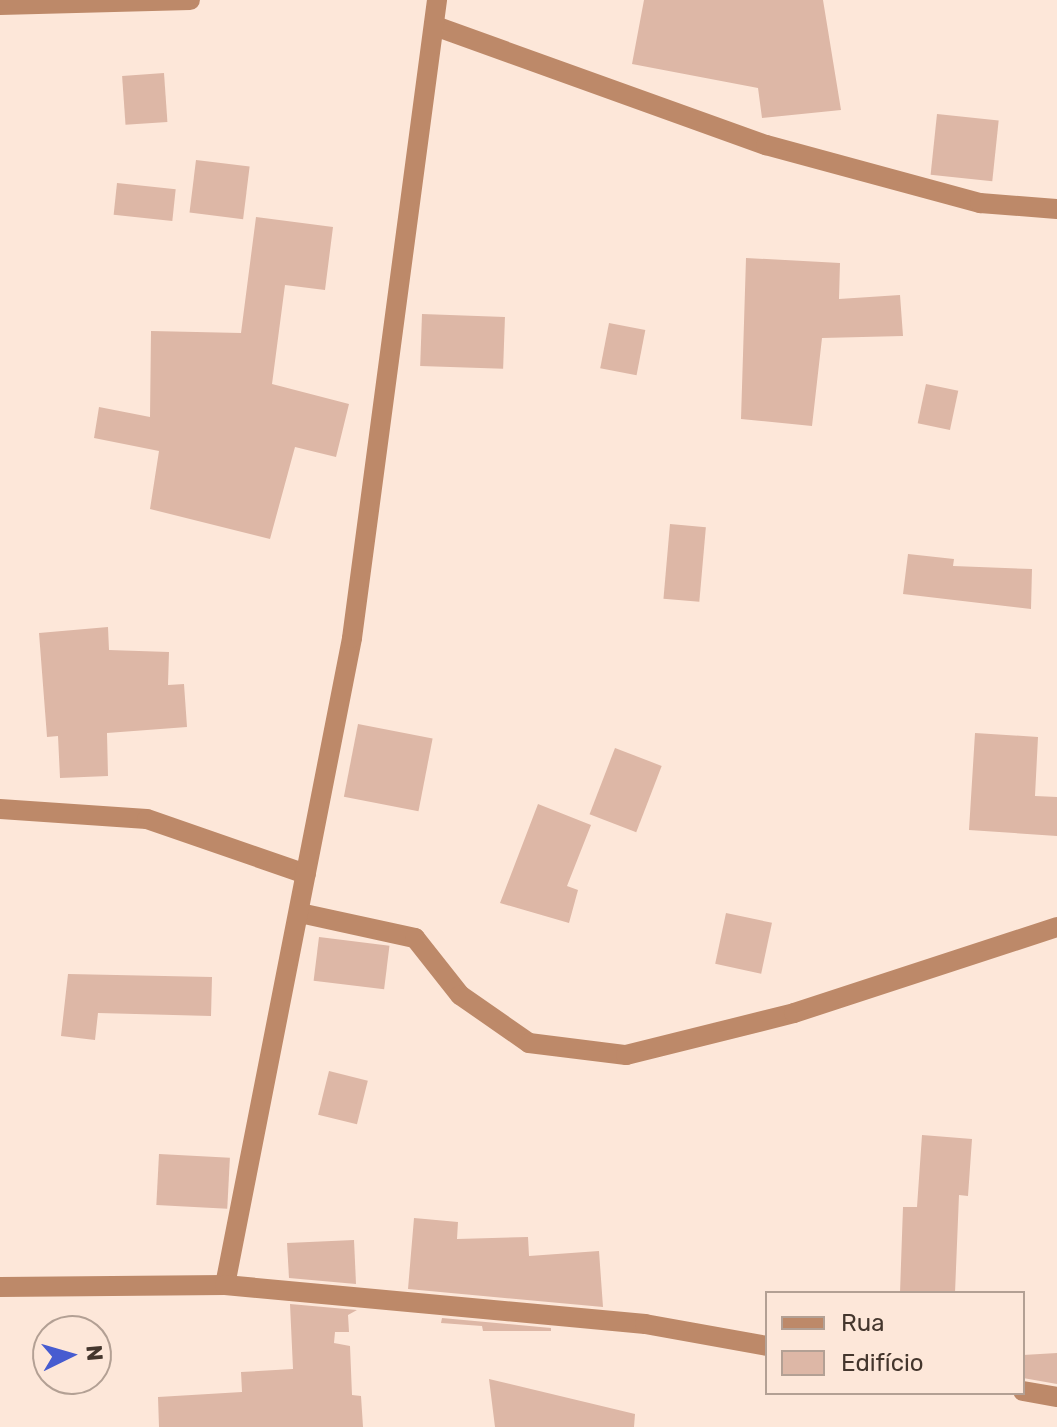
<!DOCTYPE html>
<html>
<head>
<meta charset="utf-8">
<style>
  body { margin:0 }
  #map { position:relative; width:1057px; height:1427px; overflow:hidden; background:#fde7d9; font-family:Rubik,sans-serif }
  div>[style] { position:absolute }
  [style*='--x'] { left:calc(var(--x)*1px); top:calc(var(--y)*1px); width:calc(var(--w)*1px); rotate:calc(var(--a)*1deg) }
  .building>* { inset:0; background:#ddb7a6; transform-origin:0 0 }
  .minor>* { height:20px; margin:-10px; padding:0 10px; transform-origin:10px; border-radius:10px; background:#bd8969 }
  span { translate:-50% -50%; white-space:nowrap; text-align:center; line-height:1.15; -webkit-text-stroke:6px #fde7d9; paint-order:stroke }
  .legend { position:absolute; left:765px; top:1291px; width:260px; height:104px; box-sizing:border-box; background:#fde7d9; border:2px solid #b3a094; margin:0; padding:10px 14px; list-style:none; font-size:24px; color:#44362d }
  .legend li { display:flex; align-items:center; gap:16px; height:40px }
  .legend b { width:40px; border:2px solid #b3a094 }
  .north { position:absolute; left:32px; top:1315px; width:80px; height:80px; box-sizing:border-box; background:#fde7d9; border:2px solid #b3a094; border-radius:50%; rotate:85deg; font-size:22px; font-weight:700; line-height:32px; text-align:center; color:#44362d }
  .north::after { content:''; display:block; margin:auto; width:28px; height:36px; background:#475cd0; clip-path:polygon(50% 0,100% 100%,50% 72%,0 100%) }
</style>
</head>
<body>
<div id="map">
  <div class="building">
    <i style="clip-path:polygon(644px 0,823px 0,841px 110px,762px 118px,758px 88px,632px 64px)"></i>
    <i style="left:164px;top:73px;width:49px;height:42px;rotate:86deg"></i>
    <i style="left:937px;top:114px;width:62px;height:61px;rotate:6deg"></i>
    <i style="left:196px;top:160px;width:54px;height:53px;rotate:7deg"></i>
    <i style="left:117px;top:183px;width:59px;height:32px;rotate:6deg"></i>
    <i style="clip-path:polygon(256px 217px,333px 227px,325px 290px,285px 285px,272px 384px,349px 404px,336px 457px,295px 447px,270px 539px,150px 509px,159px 451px,94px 438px,99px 407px,150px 417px,151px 331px,241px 333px)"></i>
    <i style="clip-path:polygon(746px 258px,840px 263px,839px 299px,900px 295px,903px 336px,822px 338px,812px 426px,741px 419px)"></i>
    <i style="left:422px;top:314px;width:83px;height:52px;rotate:2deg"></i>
    <i style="left:609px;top:323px;width:37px;height:46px;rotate:11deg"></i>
    <i style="left:926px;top:384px;width:33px;height:40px;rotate:12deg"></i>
    <i style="left:670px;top:524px;width:36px;height:75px;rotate:5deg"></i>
    <i style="clip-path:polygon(908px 554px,954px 559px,953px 566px,1032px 569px,1031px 609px,903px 594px)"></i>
    <i style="clip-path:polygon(108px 627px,109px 650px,169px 652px,168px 685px,184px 684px,187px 727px,107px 733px,108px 776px,60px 778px,58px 736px,47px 737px,39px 633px)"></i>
    <i style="left:358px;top:724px;width:76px;height:74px;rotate:11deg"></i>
    <i style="clip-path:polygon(975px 733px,1038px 737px,1035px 796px,1057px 797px,1057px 836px,969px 830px)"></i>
    <i style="left:615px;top:748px;width:50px;height:71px;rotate:21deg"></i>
    <i style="clip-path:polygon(538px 804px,591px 825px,567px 886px,578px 890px,569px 923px,500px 903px)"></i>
    <i style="left:726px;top:913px;width:47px;height:52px;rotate:12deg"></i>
    <i style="left:319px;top:937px;width:71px;height:44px;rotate:7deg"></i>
    <i style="clip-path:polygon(68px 974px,212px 977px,211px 1016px,98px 1013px,95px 1040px,61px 1036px)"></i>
    <i style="left:329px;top:1071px;width:40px;height:45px;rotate:14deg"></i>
    <i style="clip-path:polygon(922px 1135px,972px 1139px,968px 1196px,959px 1195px,955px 1293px,900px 1293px,903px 1207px,917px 1207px)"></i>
    <i style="left:159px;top:1154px;width:71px;height:51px;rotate:3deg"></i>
    <i style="clip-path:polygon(414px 1218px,458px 1222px,457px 1239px,528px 1237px,529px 1256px,599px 1251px,603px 1307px,408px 1289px)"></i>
    <i style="clip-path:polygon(354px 1240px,356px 1284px,289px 1278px,287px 1243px)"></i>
    <i style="clip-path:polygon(290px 1304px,357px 1310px,348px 1315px,349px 1332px,335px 1332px,334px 1343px,350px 1346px,352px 1395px,361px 1396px,363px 1427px,159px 1427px,158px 1397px,242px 1392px,241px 1372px,293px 1369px)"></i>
    <i style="clip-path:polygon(442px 1318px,551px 1328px,551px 1331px,483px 1331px,482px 1326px,441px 1323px)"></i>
    <i style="clip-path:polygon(1057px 1353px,1057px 1384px,1023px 1378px,1023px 1355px)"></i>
    <i style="clip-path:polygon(489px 1379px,635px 1414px,634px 1427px,495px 1427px)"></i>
  </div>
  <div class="minor">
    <i style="--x:0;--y:5;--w:190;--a:-1.5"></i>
    <i style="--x:435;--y:26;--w:352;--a:19.8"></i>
    <i style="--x:766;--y:145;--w:222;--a:15.2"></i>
    <i style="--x:980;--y:203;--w:77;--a:4.5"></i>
    <i style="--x:0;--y:809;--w:147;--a:3.9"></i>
    <i style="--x:147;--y:819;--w:168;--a:19.1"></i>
    <i style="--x:300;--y:913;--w:118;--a:12.3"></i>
    <i style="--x:415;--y:938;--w:73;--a:51.7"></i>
    <i style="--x:460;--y:995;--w:84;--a:34.8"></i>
    <i style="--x:529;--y:1043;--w:98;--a:7.1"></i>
    <i style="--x:626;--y:1055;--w:173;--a:-14"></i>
    <i style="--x:794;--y:1013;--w:277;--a:-18.1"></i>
    <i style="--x:225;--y:1285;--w:659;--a:-78.89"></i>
    <i style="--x:352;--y:638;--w:644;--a:-82.41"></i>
    <i style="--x:0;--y:1287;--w:225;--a:-0.5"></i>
    <i style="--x:225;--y:1285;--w:422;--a:5.3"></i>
    <i style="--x:645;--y:1324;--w:124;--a:10.2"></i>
    <i style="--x:1023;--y:1391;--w:35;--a:10"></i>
  </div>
  <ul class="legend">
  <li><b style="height:10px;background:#bd8969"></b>Rua</li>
  <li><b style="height:22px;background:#ddb7a6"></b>Edifício</li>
  </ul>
  <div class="north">N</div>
</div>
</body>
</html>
